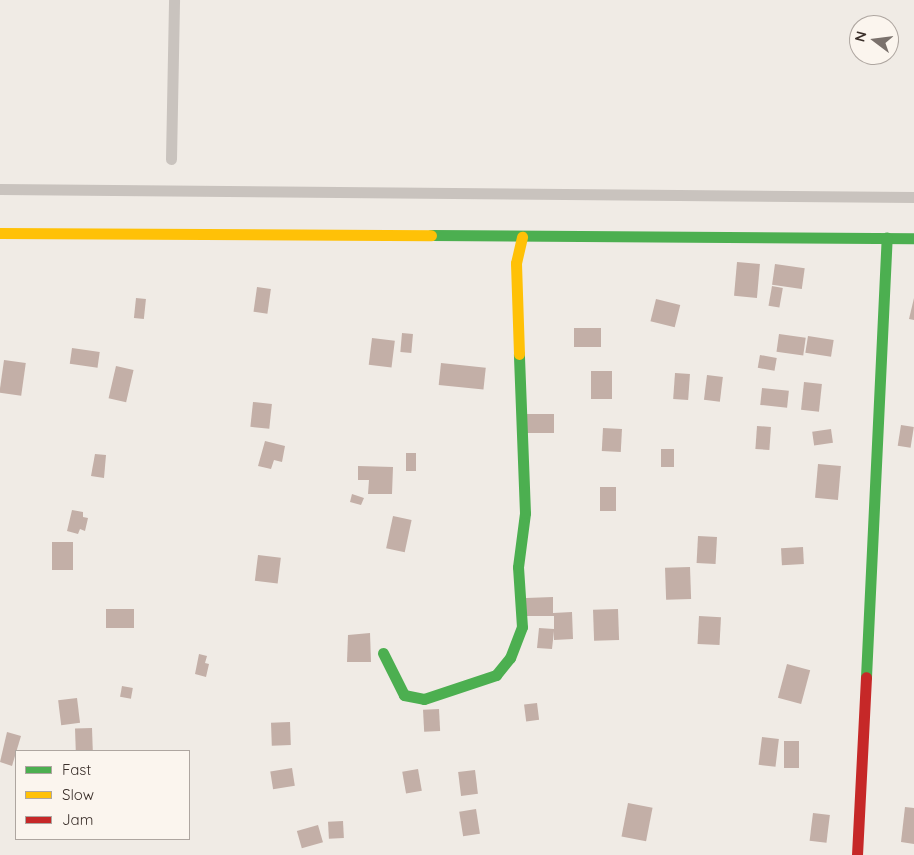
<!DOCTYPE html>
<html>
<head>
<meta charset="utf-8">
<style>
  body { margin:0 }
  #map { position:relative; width:914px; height:855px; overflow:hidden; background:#f0ebe5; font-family:Quicksand,sans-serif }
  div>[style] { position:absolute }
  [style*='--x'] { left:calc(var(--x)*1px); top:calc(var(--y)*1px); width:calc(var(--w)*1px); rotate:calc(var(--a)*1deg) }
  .building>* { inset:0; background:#c3afa7; transform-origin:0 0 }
  .lane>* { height:11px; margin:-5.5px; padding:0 5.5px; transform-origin:5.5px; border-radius:5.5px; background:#c9c3be }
  .fast>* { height:11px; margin:-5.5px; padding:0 5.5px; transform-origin:5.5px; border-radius:5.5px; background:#4caf50 }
  .slow>* { height:11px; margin:-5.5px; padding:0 5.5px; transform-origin:5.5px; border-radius:5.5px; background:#ffc107 }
  .jam>* { height:11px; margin:-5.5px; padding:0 5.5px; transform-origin:5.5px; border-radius:5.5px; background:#c62828 }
  span { translate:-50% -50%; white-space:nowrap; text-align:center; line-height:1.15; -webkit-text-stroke:4.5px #fbf5ee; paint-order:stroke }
  .legend { position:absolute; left:15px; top:750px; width:175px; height:90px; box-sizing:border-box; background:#fbf5ee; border:1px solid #aea6a0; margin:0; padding:6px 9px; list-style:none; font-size:15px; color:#3b302b }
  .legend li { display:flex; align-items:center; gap:10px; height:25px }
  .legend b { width:25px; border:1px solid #aea6a0 }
  .north { position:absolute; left:849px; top:15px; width:50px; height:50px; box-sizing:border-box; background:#fbf5ee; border:1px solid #aea6a0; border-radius:50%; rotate:285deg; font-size:14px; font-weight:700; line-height:20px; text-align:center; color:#3b302b }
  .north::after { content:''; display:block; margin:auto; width:18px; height:22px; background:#7a716c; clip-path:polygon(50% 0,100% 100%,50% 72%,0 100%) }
</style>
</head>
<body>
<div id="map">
  <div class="building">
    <i style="left:737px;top:262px;width:23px;height:34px;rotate:5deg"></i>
    <i style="left:775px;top:264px;width:30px;height:21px;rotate:8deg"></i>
    <i style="left:772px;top:286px;width:11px;height:20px;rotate:10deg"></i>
    <i style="left:257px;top:287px;width:14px;height:25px;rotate:8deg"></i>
    <i style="left:136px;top:298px;width:10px;height:20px;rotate:6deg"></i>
    <i style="clip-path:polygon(914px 298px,914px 320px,909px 319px)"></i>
    <i style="left:656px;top:299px;width:25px;height:23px;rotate:14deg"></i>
    <i style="left:601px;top:328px;width:19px;height:27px;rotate:90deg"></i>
    <i style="left:402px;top:333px;width:11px;height:19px;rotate:5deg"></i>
    <i style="left:779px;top:334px;width:27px;height:18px;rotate:8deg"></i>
    <i style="left:808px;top:336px;width:26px;height:17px;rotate:9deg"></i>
    <i style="left:372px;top:338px;width:23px;height:27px;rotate:7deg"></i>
    <i style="left:72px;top:348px;width:28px;height:16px;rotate:8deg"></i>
    <i style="left:760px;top:355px;width:17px;height:13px;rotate:10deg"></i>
    <i style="left:4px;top:360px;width:22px;height:33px;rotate:8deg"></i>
    <i style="left:441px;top:363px;width:45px;height:22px;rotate:6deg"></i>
    <i style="left:116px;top:366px;width:18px;height:33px;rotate:13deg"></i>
    <i style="left:591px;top:371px;width:21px;height:28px"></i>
    <i style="left:675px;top:373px;width:15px;height:26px;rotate:4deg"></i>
    <i style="left:707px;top:375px;width:16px;height:25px;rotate:7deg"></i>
    <i style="left:804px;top:382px;width:18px;height:28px;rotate:6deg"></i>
    <i style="left:762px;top:388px;width:27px;height:17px;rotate:6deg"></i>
    <i style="left:253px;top:402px;width:19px;height:25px;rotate:6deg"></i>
    <i style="left:527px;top:414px;width:27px;height:19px"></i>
    <i style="left:901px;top:425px;width:13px;height:21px;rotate:9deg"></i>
    <i style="left:757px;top:426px;width:14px;height:23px;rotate:4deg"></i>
    <i style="left:603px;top:428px;width:19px;height:23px;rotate:3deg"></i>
    <i style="left:831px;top:429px;width:14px;height:19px;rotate:82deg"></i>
    <i style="clip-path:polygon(265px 441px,285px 446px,282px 462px,274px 460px,271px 469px,258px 466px)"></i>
    <i style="left:661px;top:449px;width:13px;height:18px"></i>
    <i style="left:406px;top:453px;width:10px;height:18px"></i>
    <i style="clip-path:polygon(95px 454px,106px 455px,104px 478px,91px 476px)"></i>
    <i style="left:818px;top:464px;width:23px;height:34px;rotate:5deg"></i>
    <i style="clip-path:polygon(358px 466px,393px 467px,392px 494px,368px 494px,369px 480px,358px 480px)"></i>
    <i style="left:600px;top:487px;width:16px;height:24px"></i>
    <i style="clip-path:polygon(352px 494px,364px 498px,361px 505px,350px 502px)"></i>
    <i style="clip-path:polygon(72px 510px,83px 512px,83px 517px,88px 518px,85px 531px,80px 529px,78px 534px,67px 531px)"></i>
    <i style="left:393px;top:516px;width:19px;height:33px;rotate:12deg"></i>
    <i style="left:698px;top:536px;width:19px;height:27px;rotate:3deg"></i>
    <i style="left:52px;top:542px;width:21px;height:28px"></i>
    <i style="left:803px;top:547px;width:17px;height:22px;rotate:87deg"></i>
    <i style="left:258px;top:555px;width:23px;height:26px;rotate:7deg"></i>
    <i style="left:690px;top:567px;width:32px;height:25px;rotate:88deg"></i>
    <i style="clip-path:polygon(553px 597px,553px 613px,572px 612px,573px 639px,554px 640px,554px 631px,552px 649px,537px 648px,539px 628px,554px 629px,554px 616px,526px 616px,526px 598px)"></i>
    <i style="left:134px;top:609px;width:19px;height:28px;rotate:90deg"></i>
    <i style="left:618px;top:609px;width:31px;height:25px;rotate:88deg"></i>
    <i style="left:699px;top:616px;width:22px;height:28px;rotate:3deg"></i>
    <i style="clip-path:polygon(370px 633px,371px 662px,347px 662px,348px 635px)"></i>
    <i style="clip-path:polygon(199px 654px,207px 656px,205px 663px,209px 664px,206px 677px,195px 674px)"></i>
    <i style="left:787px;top:664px;width:24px;height:35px;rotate:15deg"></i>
    <i style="left:122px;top:686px;width:11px;height:11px;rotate:10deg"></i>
    <i style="left:77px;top:698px;width:25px;height:19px;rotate:83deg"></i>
    <i style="left:537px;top:703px;width:17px;height:13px;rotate:83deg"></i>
    <i style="left:439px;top:709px;width:22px;height:16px;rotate:87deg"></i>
    <i style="left:290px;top:722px;width:23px;height:19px;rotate:88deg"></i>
    <i style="left:92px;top:728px;width:23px;height:17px;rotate:88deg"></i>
    <i style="clip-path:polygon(7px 732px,21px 736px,12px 766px,0 762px)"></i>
    <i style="left:762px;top:737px;width:17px;height:28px;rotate:7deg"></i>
    <i style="left:784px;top:741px;width:15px;height:27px"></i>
    <i style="left:292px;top:768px;width:18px;height:22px;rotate:81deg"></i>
    <i style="left:418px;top:769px;width:22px;height:16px;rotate:80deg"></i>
    <i style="left:475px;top:770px;width:24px;height:17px;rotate:83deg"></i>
    <i style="left:628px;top:803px;width:25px;height:34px;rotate:11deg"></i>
    <i style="clip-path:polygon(905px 807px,914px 808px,914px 844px,901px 842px)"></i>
    <i style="left:476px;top:809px;width:25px;height:17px;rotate:81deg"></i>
    <i style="left:813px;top:813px;width:17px;height:28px;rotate:7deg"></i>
    <i style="left:343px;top:821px;width:17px;height:15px;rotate:87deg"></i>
    <i style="left:318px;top:825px;width:18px;height:22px;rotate:74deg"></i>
  </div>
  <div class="lane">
    <i style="--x:171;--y:159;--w:159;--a:-88.9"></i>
    <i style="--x:0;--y:189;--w:914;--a:0.5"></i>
  </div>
  <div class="fast">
    <i style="--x:431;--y:235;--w:483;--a:0.4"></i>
    <i style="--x:383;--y:653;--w:47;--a:63.4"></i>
    <i style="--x:404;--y:695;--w:20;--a:11"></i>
    <i style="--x:424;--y:699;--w:76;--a:-18.4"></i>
    <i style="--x:496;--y:675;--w:22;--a:-51"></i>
    <i style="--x:510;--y:658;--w:33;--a:-69"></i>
    <i style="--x:522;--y:627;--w:60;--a:-93.8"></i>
    <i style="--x:518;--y:567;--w:54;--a:-82.6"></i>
    <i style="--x:525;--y:513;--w:159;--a:-92.2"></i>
    <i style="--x:866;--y:677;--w:440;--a:-87.3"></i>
  </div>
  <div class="slow">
    <i style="--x:0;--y:233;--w:431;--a:0.3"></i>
    <i style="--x:519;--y:354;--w:91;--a:-91.9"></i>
    <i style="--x:516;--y:263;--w:27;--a:-77"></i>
  </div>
  <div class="jam">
    <i style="--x:857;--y:855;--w:178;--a:-87.1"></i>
  </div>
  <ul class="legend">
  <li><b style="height:6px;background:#4caf50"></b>Fast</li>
  <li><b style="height:6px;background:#ffc107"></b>Slow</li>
  <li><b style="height:6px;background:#c62828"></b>Jam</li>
  </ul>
  <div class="north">N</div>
</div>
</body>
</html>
